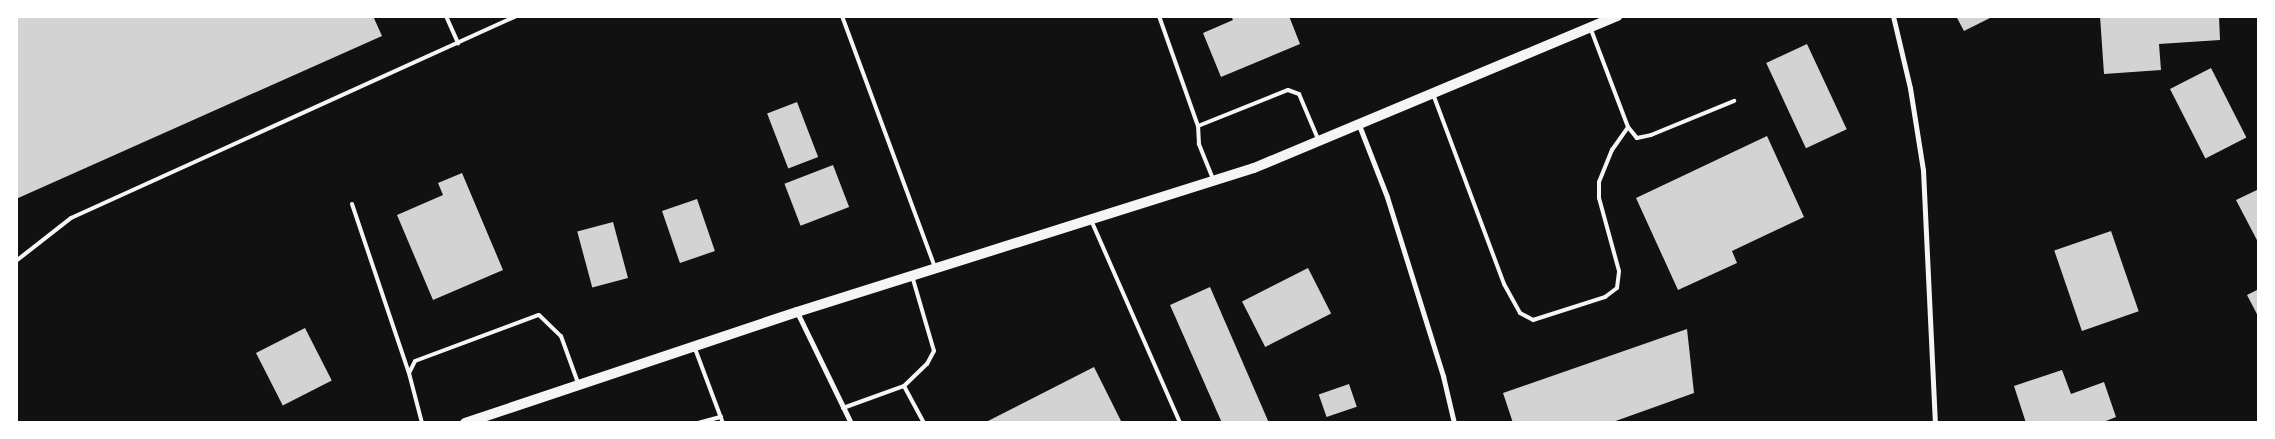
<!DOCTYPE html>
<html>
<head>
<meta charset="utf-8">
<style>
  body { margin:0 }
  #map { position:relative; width:2275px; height:439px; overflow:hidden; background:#111; font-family:Roboto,sans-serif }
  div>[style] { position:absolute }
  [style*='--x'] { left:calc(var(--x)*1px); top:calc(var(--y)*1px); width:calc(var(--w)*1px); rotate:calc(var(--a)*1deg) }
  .building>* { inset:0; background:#d3d3d3; transform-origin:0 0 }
  .service>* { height:4px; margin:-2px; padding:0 2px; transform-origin:2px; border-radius:2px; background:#f5f5f5 }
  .minor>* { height:5px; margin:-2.5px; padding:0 2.5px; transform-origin:2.5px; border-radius:2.5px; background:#f5f5f5 }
  .secondary>* { height:10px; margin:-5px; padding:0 5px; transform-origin:5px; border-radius:5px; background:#f5f5f5 }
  span { translate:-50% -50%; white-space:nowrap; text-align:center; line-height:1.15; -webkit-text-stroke:5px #fff; paint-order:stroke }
  .frame { position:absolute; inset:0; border:18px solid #fff; pointer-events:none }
</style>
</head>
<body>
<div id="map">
  <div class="building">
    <i style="clip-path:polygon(16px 16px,373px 16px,382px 36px,16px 199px)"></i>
    <i style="clip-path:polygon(1231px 16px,1289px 16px,1300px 44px,1221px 77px,1203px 33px,1233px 20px)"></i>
    <i style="clip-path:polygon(1956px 16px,1994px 16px,1964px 31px)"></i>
    <i style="clip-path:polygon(2100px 16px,2219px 16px,2220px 40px,2159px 44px,2161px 70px,2104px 74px)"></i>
    <i style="left:1807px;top:44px;width:94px;height:45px;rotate:65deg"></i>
    <i style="left:2211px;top:68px;width:78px;height:46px;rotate:63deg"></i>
    <i style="left:797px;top:102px;width:59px;height:32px;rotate:69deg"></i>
    <i style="clip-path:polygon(1767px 136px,1804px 217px,1732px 251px,1737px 263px,1678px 290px,1636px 198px)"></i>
    <i style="left:833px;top:165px;width:45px;height:52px;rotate:69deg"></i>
    <i style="clip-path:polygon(462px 173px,503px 270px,433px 300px,397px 215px,443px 195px,438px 183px)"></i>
    <i style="clip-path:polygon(2259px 189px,2259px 244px,2236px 200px)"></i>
    <i style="left:697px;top:199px;width:55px;height:37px;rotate:71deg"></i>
    <i style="left:613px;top:222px;width:58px;height:37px;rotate:75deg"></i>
    <i style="left:2111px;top:231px;width:85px;height:60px;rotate:71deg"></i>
    <i style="left:1308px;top:268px;width:51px;height:74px;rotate:63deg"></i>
    <i style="clip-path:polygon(1210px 287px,1269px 423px,1222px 423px,1170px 305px)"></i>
    <i style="clip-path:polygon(2259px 289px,2259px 318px,2247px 295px)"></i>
    <i style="left:305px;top:328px;width:59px;height:55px;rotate:63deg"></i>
    <i style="clip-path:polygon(1687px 329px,1694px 393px,1610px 423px,1513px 423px,1503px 393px)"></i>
    <i style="clip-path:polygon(1094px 367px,1122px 423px,984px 423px)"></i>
    <i style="clip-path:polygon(2062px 370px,2071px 394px,2104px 382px,2116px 417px,2101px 423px,2026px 423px,2014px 386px)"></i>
    <i style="left:1349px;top:384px;width:24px;height:32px;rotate:71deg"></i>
  </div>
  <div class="service">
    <i style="--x:446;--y:16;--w:30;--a:66"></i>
    <i style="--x:842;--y:16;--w:268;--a:69.7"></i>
    <i style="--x:1159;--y:16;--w:117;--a:70.5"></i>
    <i style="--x:1590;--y:27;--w:107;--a:69.2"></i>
    <i style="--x:1628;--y:127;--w:14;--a:51"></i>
    <i style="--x:1637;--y:138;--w:14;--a:-12"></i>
    <i style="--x:1651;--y:135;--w:90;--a:-22.3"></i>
    <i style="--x:1433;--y:94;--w:203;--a:69.5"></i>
    <i style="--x:1504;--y:284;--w:33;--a:61"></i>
    <i style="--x:1520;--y:313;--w:15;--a:28"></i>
    <i style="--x:1533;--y:320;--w:76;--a:-17.7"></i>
    <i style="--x:1605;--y:297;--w:15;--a:-37"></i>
    <i style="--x:1617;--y:288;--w:17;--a:-83"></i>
    <i style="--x:1619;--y:271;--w:76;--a:-105.3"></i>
    <i style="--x:1599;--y:198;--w:16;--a:-90"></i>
    <i style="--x:1599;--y:182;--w:35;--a:-68"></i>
    <i style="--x:1612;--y:150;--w:28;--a:-55"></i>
    <i style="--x:1213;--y:179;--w:38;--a:-112"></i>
    <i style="--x:1199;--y:144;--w:18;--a:-93"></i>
    <i style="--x:1198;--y:126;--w:97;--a:-21.8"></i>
    <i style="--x:1288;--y:90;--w:12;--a:20"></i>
    <i style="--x:1299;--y:94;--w:49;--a:67.1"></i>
    <i style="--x:352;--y:204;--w:178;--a:71.4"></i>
    <i style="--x:1091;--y:220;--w:222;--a:66.3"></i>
    <i style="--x:16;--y:261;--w:70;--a:-38"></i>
    <i style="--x:71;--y:218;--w:490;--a:-24.4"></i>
    <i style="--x:694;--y:346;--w:82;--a:69.4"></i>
    <i style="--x:904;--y:386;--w:42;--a:61.6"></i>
    <i style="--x:843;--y:408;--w:65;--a:-19.8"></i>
    <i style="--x:904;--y:386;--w:32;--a:-44"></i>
    <i style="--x:927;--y:364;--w:15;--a:-62"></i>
    <i style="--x:934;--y:351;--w:78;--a:-106.3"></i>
    <i style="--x:422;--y:423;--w:52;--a:-104.6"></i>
    <i style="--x:409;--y:373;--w:13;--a:-63"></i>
    <i style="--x:415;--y:361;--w:132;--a:-20.4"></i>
    <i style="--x:539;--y:315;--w:30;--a:44"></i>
    <i style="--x:561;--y:336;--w:50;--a:70.1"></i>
    <i style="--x:698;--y:423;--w:24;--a:-15"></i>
  </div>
  <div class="minor">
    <i style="--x:1893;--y:16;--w:74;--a:76.7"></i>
    <i style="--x:1910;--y:88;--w:83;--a:81"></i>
    <i style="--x:1923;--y:170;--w:253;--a:87.3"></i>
    <i style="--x:1359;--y:125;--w:77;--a:68.7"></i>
    <i style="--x:1387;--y:197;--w:188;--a:72.6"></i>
    <i style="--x:1443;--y:376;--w:48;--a:76.8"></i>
    <i style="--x:797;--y:312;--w:123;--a:64.1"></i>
  </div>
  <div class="secondary">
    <i style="--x:465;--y:423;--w:350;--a:-18.5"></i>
    <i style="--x:797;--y:312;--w:479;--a:-17.5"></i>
    <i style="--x:1254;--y:168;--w:394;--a:-22.7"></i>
  </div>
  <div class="frame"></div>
</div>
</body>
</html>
